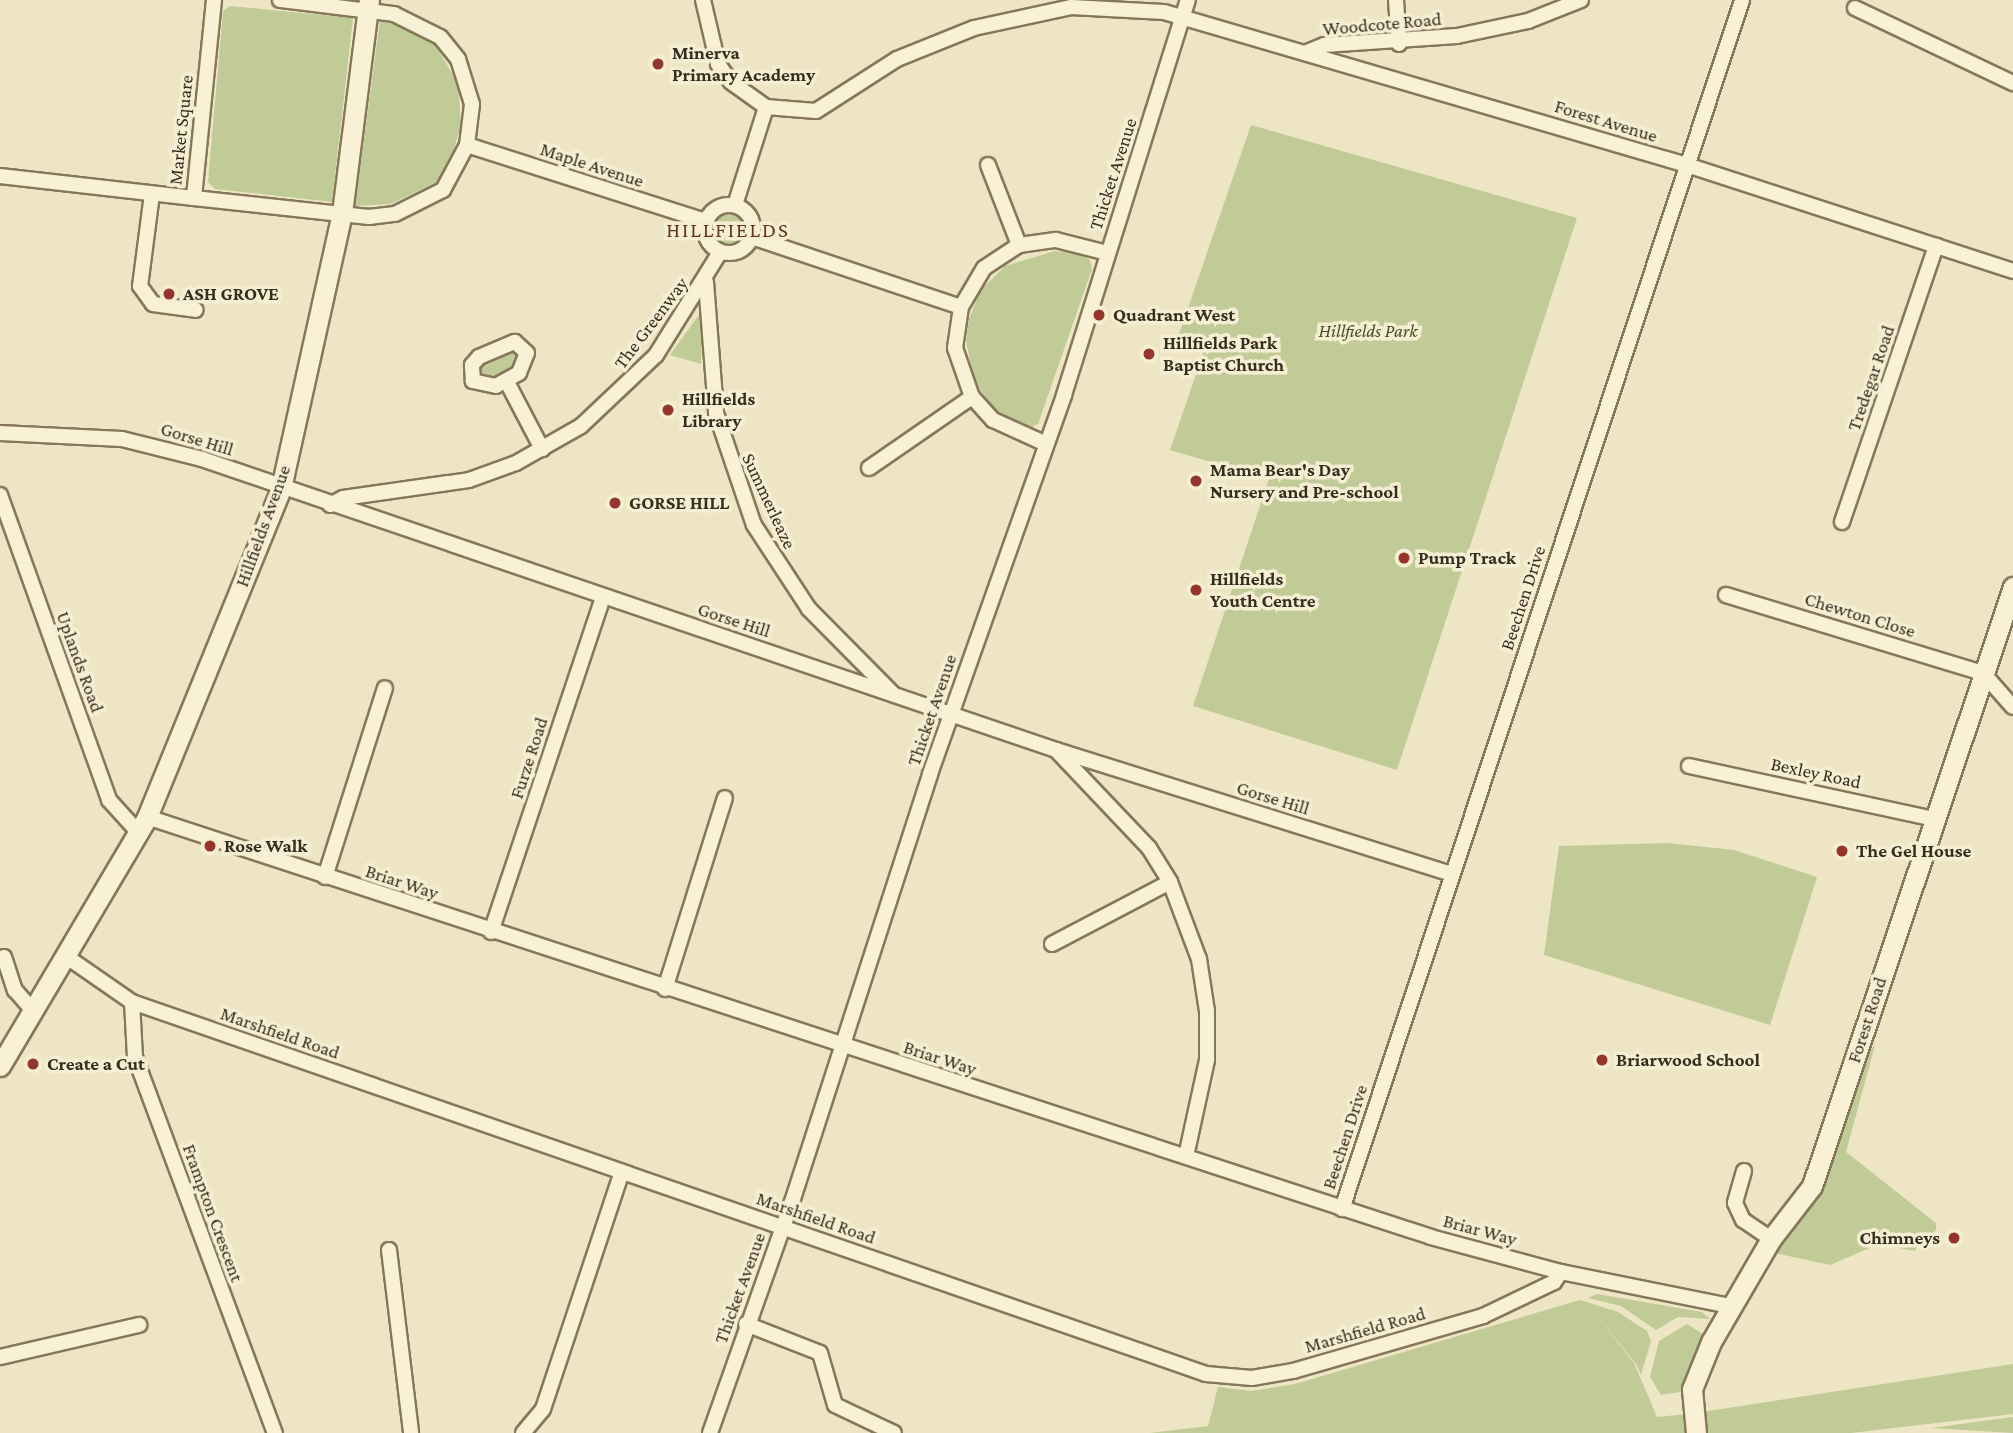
<!DOCTYPE html>
<html>
<head>
<meta charset="utf-8">
<style>
  body { margin:0 }
  #map { position:relative; width:2013px; height:1433px; overflow:hidden; background:#ede5c3; font-family:"Crimson Pro",serif }
  div>[style] { position:absolute }
  [style*='--x'] { left:calc(var(--x)*1px); top:calc(var(--y)*1px); width:calc(var(--w)*1px); rotate:calc(var(--a)*1deg) }
  .green>* { inset:0; background:#c0cb98 }
  .round { border-radius:50% }
  .roads { filter:drop-shadow(2px 0 #87775a) drop-shadow(-2px 0 #87775a) drop-shadow(0 2px #87775a) drop-shadow(0 -2px #87775a) }
  .street>* { height:14px; margin:-7px; padding:0 7px; transform-origin:7px; border-radius:7px; background:#f8f1d6 }
  .street>.ring { margin:-7px; padding:0; box-sizing:content-box; background:none; border:14px solid #f8f1d6; border-radius:50% }
  .secondary>* { height:19px; margin:-9.5px; padding:0 9.5px; transform-origin:9.5px; border-radius:9.5px; background:#f8f1d6 }
  .dots>* { width:19px; height:19px; translate:-50% -50%; box-sizing:border-box; border:4px solid #f5eed3; border-radius:50% }
  span { translate:-50% -50%; white-space:nowrap; text-align:center; line-height:1.15; -webkit-text-stroke:7px #f5eed3; paint-order:stroke }
  .street-label { font-size:19px; color:#372d1e }
  .poi-label { font-size:19px; color:#372d1e; font-weight:700 }
  .left { translate:0 -50%; text-align:left }
  .right { translate:-100% -50%; text-align:right }
  .park-label { font-size:19px; color:#435325; font-style:italic }
  .neighbourhood-label { font-size:21px; color:#63341f; letter-spacing:2px }
</style>
</head>
<body>
<div id="map">
  <div class="green">
    <i style="clip-path:polygon(230px 6px,353px 18px,332px 202px,215px 189px,208px 182px,223px 11px)"></i>
    <i style="clip-path:polygon(380px 20px,414px 31px,435px 45px,458px 83px,461px 124px,449px 167px,435px 183px,391px 204px,355px 206px)"></i>
    <i style="clip-path:polygon(1251px 125px,1577px 218px,1397px 770px,1193px 706px,1269px 479px,1170px 450px,1205px 348px,1178px 337px)"></i>
    <i class="round" style="left:714px;top:214px;width:30px;height:30px"></i>
    <i style="clip-path:polygon(1055px 251px,1080px 254px,1090px 260px,1092px 269px,1038px 424px,1026px 430px,999px 414px,974px 382px,966px 340px,969px 319px,980px 291px,1005px 266px)"></i>
    <i style="clip-path:polygon(698px 316px,702px 319px,701px 364px,670px 355px)"></i>
    <i style="clip-path:polygon(514px 347px,521px 354px,515px 369px,494px 380px,477px 378px,483px 362px)"></i>
    <i style="clip-path:polygon(1668px 843px,1734px 850px,1817px 877px,1770px 1025px,1544px 955px,1559px 846px)"></i>
    <i style="clip-path:polygon(1875px 1045px,1846px 1152px,1936px 1223px,1936px 1230px,1914px 1251px,1879px 1244px,1830px 1265px,1775px 1253px,1809px 1206px,1866px 1054px)"></i>
    <i style="clip-path:polygon(1597px 1294px,1702px 1312px,1710px 1319px,1678px 1317px,1656px 1330px,1621px 1306px,1588px 1298px)"></i>
    <i style="clip-path:polygon(1580px 1300px,1618px 1312px,1647px 1331px,1651px 1341px,1641px 1375px,1636px 1364px,1592px 1309px,1634px 1363px,1657px 1417px,1687px 1414px,1687px 1433px,1150px 1433px,1208px 1426px,1218px 1387px,1251px 1391px,1295px 1384px)"></i>
    <i style="clip-path:polygon(1687px 1324px,1706px 1336px,1686px 1391px,1661px 1395px,1650px 1377px,1659px 1341px)"></i>
    <i style="clip-path:polygon(2013px 1364px,2013px 1414px,1851px 1433px,1701px 1433px,1702px 1412px)"></i>
    <i style="clip-path:polygon(2013px 1417px,2013px 1433px,1931px 1428px)"></i>
  </div>
  <div class="roads">
    <div class="street">
      <i style="--x:214;--y:0;--w:199;--a:95.8"></i>
      <i style="--x:194;--y:198;--w:176;--a:6.2"></i>
      <i style="--x:369;--y:217;--w:26;--a:-7"></i>
      <i style="--x:395;--y:214;--w:54;--a:-26.6"></i>
      <i style="--x:443;--y:190;--w:51;--a:-61.9"></i>
      <i style="--x:467;--y:145;--w:41;--a:-83"></i>
      <i style="--x:472;--y:104;--w:47;--a:-107.3"></i>
      <i style="--x:458;--y:59;--w:28;--a:-129"></i>
      <i style="--x:440;--y:37;--w:51;--a:-153.4"></i>
      <i style="--x:394;--y:14;--w:115;--a:-173"></i>
      <i style="--x:703;--y:0;--w:66;--a:76.8"></i>
      <i style="--x:718;--y:64;--w:22;--a:54"></i>
      <i style="--x:731;--y:82;--w:43;--a:35.5"></i>
      <i style="--x:766;--y:107;--w:50;--a:4.6"></i>
      <i style="--x:816;--y:111;--w:96;--a:-32.7"></i>
      <i style="--x:897;--y:59;--w:83;--a:-21.9"></i>
      <i style="--x:974;--y:28;--w:99;--a:-12.2"></i>
      <i style="--x:1071;--y:7;--w:93;--a:3.1"></i>
      <i style="--x:1164;--y:12;--w:545;--a:16.31"></i>
      <i style="--x:1687;--y:165;--w:343;--a:18"></i>
      <i style="--x:1396;--y:0;--w:44;--a:86.1"></i>
      <i style="--x:1855;--y:8;--w:175;--a:25.4"></i>
      <i style="--x:1307;--y:52;--w:18;--a:-22"></i>
      <i style="--x:1324;--y:45;--w:133;--a:-3.9"></i>
      <i style="--x:1457;--y:36;--w:73;--a:-11.9"></i>
      <i style="--x:1528;--y:21;--w:57;--a:-21.6"></i>
      <i style="--x:467;--y:145;--w:250;--a:17.7"></i>
      <i style="--x:988;--y:165;--w:86;--a:68.8"></i>
      <i style="--x:0;--y:176;--w:195;--a:6.5"></i>
      <i style="--x:152;--y:194;--w:93;--a:97.4"></i>
      <i style="--x:140;--y:286;--w:22;--a:54"></i>
      <i style="--x:153;--y:304;--w:43;--a:7.9"></i>
      <i class="ring" style="left:705px;top:205px;width:34px;height:34px"></i>
      <i style="--x:735;--y:205;--w:103;--a:-72.4"></i>
      <i style="--x:752;--y:237;--w:220;--a:18.5"></i>
      <i style="--x:706;--y:282;--w:131;--a:85.6"></i>
      <i style="--x:716;--y:413;--w:118;--a:71.3"></i>
      <i style="--x:754;--y:525;--w:100;--a:56.8"></i>
      <i style="--x:809;--y:609;--w:120;--a:45.3"></i>
      <i style="--x:515;--y:342;--w:16;--a:43"></i>
      <i style="--x:527;--y:353;--w:22;--a:112"></i>
      <i style="--x:519;--y:373;--w:26;--a:151"></i>
      <i style="--x:496;--y:386;--w:24;--a:-168"></i>
      <i style="--x:473;--y:381;--w:16;--a:-94"></i>
      <i style="--x:472;--y:365;--w:11;--a:-49"></i>
      <i style="--x:479;--y:357;--w:39;--a:-23"></i>
      <i style="--x:507;--y:382;--w:76;--a:62.4"></i>
      <i style="--x:0;--y:433;--w:122;--a:2.8"></i>
      <i style="--x:122;--y:439;--w:82;--a:14"></i>
      <i style="--x:202;--y:459;--w:902;--a:18.82"></i>
      <i style="--x:1056;--y:750;--w:415;--a:17.4"></i>
      <i style="--x:1044;--y:443;--w:56;--a:-155.7"></i>
      <i style="--x:993;--y:420;--w:31;--a:-132"></i>
      <i style="--x:972;--y:397;--w:52;--a:-109.1"></i>
      <i style="--x:955;--y:348;--w:41;--a:-81.7"></i>
      <i style="--x:961;--y:307;--w:45;--a:-59.5"></i>
      <i style="--x:984;--y:268;--w:42;--a:-33.3"></i>
      <i style="--x:1019;--y:245;--w:37;--a:-8"></i>
      <i style="--x:1056;--y:240;--w:53;--a:14.3"></i>
      <i style="--x:869;--y:468;--w:125;--a:-34.6"></i>
      <i style="--x:0;--y:495;--w:324;--a:70.3"></i>
      <i style="--x:109;--y:800;--w:43;--a:47.8"></i>
      <i style="--x:330;--y:505;--w:15;--a:-28"></i>
      <i style="--x:343;--y:498;--w:127;--a:-8.1"></i>
      <i style="--x:469;--y:480;--w:50;--a:-19.9"></i>
      <i style="--x:516;--y:463;--w:75;--a:-29.6"></i>
      <i style="--x:581;--y:426;--w:103;--a:-43.4"></i>
      <i style="--x:656;--y:355;--w:121;--a:-58.1"></i>
      <i style="--x:1842;--y:522;--w:292;--a:-71.2"></i>
      <i style="--x:1726;--y:595;--w:269;--a:16.9"></i>
      <i style="--x:1983;--y:673;--w:45;--a:48.6"></i>
      <i style="--x:1056;--y:750;--w:135;--a:46.5"></i>
      <i style="--x:1149;--y:848;--w:40;--a:58"></i>
      <i style="--x:1170;--y:882;--w:82;--a:69.4"></i>
      <i style="--x:1199;--y:959;--w:53;--a:81.3"></i>
      <i style="--x:1207;--y:1011;--w:49;--a:90"></i>
      <i style="--x:1207;--y:1060;--w:98;--a:102.3"></i>
      <i style="--x:1689;--y:766;--w:251;--a:12.2"></i>
      <i style="--x:147;--y:817;--w:1351;--a:18.11"></i>
      <i style="--x:1431;--y:1237;--w:135;--a:15.1"></i>
      <i style="--x:1561;--y:1272;--w:172;--a:11.4"></i>
      <i style="--x:325;--y:877;--w:198;--a:-72.4"></i>
      <i style="--x:491;--y:932;--w:353;--a:-71.5"></i>
      <i style="--x:1052;--y:944;--w:133;--a:-27.7"></i>
      <i style="--x:4;--y:957;--w:35;--a:72"></i>
      <i style="--x:15;--y:990;--w:28;--a:49"></i>
      <i style="--x:67;--y:957;--w:79;--a:34.7"></i>
      <i style="--x:132;--y:1002;--w:1137;--a:19.1"></i>
      <i style="--x:1206;--y:1374;--w:46;--a:5"></i>
      <i style="--x:1252;--y:1378;--w:42;--a:-9.7"></i>
      <i style="--x:1293;--y:1371;--w:198;--a:-16.1"></i>
      <i style="--x:1483;--y:1316;--w:79;--a:-25.6"></i>
      <i style="--x:1554;--y:1282;--w:12;--a:-55"></i>
      <i style="--x:665;--y:989;--w:200;--a:-72.6"></i>
      <i style="--x:132;--y:1002;--w:55;--a:86.9"></i>
      <i style="--x:135;--y:1057;--w:401;--a:69.6"></i>
      <i style="--x:1744;--y:1171;--w:33;--a:106"></i>
      <i style="--x:1735;--y:1203;--w:19;--a:65"></i>
      <i style="--x:1743;--y:1220;--w:34;--a:34"></i>
      <i style="--x:1342;--y:1209;--w:1273;--a:-71.69"></i>
      <i style="--x:389;--y:1250;--w:184;--a:83.1"></i>
      <i style="--x:746;--y:1324;--w:79;--a:21.4"></i>
      <i style="--x:820;--y:1353;--w:54;--a:73.9"></i>
      <i style="--x:835;--y:1405;--w:65;--a:25.4"></i>
      <i style="--x:0;--y:1357;--w:143;--a:-13"></i>
      <i style="--x:523;--y:1433;--w:31;--a:-50"></i>
      <i style="--x:543;--y:1409;--w:250;--a:-71.6"></i>
      <i style="--x:710;--y:1433;--w:245;--a:-70.5"></i>
      <i style="--x:792;--y:1202;--w:450;--a:-72.1"></i>
      <i style="--x:930;--y:774;--w:402;--a:-70.5"></i>
      <i style="--x:1064;--y:395;--w:414;--a:-72.6"></i>
    </div>
    <div class="secondary">
      <i style="--x:0;--y:1066;--w:289;--a:-59.4"></i>
      <i style="--x:147;--y:817;--w:355;--a:-67.8"></i>
      <i style="--x:281;--y:488;--w:282;--a:-77.5"></i>
      <i style="--x:342;--y:213;--w:215;--a:-82.8"></i>
      <i style="--x:1696;--y:1433;--w:44;--a:-95.2"></i>
      <i style="--x:1692;--y:1389;--w:51;--a:-68"></i>
      <i style="--x:1711;--y:1342;--w:119;--a:-59.8"></i>
      <i style="--x:1771;--y:1239;--w:67;--a:-52.3"></i>
      <i style="--x:1812;--y:1186;--w:632;--a:-71.45"></i>
    </div>
  </div>
  <div class="dots">
    <i style="left:658px;top:64px;background:#95362c"></i>
    <i style="left:169px;top:294px;background:#95362c"></i>
    <i style="left:1099px;top:315px;background:#95362c"></i>
    <i style="left:1149px;top:354px;background:#95362c"></i>
    <i style="left:668px;top:410px;background:#95362c"></i>
    <i style="left:1196px;top:481px;background:#95362c"></i>
    <i style="left:615px;top:503px;background:#95362c"></i>
    <i style="left:1404px;top:558px;background:#95362c"></i>
    <i style="left:1196px;top:590px;background:#95362c"></i>
    <i style="left:210px;top:846px;background:#95362c"></i>
    <i style="left:1842px;top:851px;background:#95362c"></i>
    <i style="left:1602px;top:1060px;background:#95362c"></i>
    <i style="left:33px;top:1064px;background:#95362c"></i>
    <i style="left:1954px;top:1238px;background:#95362c"></i>
  </div>
  <div class="street-label">
    <span style="left:1382px;top:24px;rotate:-5deg">Woodcote Road</span>
    <span style="left:1606px;top:121px;rotate:17deg">Forest Avenue</span>
    <span style="left:181px;top:130px;rotate:-84deg">Market Square</span>
    <span style="left:592px;top:165px;rotate:18deg">Maple Avenue</span>
    <span style="left:1113px;top:174px;rotate:-72deg">Thicket Avenue</span>
    <span style="left:651px;top:323px;rotate:-53deg">The Greenway</span>
    <span style="left:1871px;top:378px;rotate:-71deg">Tredegar Road</span>
    <span style="left:197px;top:439px;rotate:17deg">Gorse Hill</span>
    <span style="left:769px;top:501px;rotate:65deg">Summerleaze</span>
    <span style="left:263px;top:526px;rotate:-70deg">Hillfields Avenue</span>
    <span style="left:1523px;top:598px;rotate:-72deg">Beechen Drive</span>
    <span style="left:1860px;top:615px;rotate:17deg">Chewton Close</span>
    <span style="left:734px;top:620px;rotate:18deg">Gorse Hill</span>
    <span style="left:80px;top:662px;rotate:70deg">Uplands Road</span>
    <span style="left:932px;top:710px;rotate:-71deg">Thicket Avenue</span>
    <span style="left:529px;top:758px;rotate:-72deg">Furze Road</span>
    <span style="left:1816px;top:773px;rotate:12deg">Bexley Road</span>
    <span style="left:1273px;top:798px;rotate:17deg">Gorse Hill</span>
    <span style="left:402px;top:882px;rotate:18deg">Briar Way</span>
    <span style="left:1867px;top:1020px;rotate:-72deg">Forest Road</span>
    <span style="left:280px;top:1033px;rotate:19deg">Marshfield Road</span>
    <span style="left:940px;top:1058px;rotate:18deg">Briar Way</span>
    <span style="left:1345px;top:1137px;rotate:-72deg">Beechen Drive</span>
    <span style="left:213px;top:1213px;rotate:70deg">Frampton Crescent</span>
    <span style="left:816px;top:1218px;rotate:19deg">Marshfield Road</span>
    <span style="left:1480px;top:1230px;rotate:15deg">Briar Way</span>
    <span style="left:740px;top:1288px;rotate:-70deg">Thicket Avenue</span>
    <span style="left:1365px;top:1330px;rotate:-16deg">Marshfield Road</span>
  </div>
  <div class="poi-label">
    <span class="left" style="left:672px;top:64px">Minerva<br>Primary Academy</span>
    <span class="left" style="left:183px;top:294px">ASH GROVE</span>
    <span class="left" style="left:1113px;top:315px">Quadrant West</span>
    <span class="left" style="left:1163px;top:354px">Hillfields Park<br>Baptist Church</span>
    <span class="left" style="left:682px;top:410px">Hillfields<br>Library</span>
    <span class="left" style="left:1210px;top:481px">Mama Bear's Day<br>Nursery and Pre-school</span>
    <span class="left" style="left:629px;top:503px">GORSE HILL</span>
    <span class="left" style="left:1418px;top:558px">Pump Track</span>
    <span class="left" style="left:1210px;top:590px">Hillfields<br>Youth Centre</span>
    <span class="left" style="left:224px;top:846px">Rose Walk</span>
    <span class="left" style="left:1856px;top:851px">The Gel House</span>
    <span class="left" style="left:1616px;top:1060px">Briarwood School</span>
    <span class="left" style="left:47px;top:1064px">Create a Cut</span>
    <span class="right" style="left:1940px;top:1238px">Chimneys</span>
  </div>
  <div class="park-label">
    <span style="left:1368px;top:331px">Hillfields Park</span>
  </div>
  <div class="neighbourhood-label">
    <span style="left:728px;top:230px">HILLFIELDS</span>
  </div>
</div>
</body>
</html>
